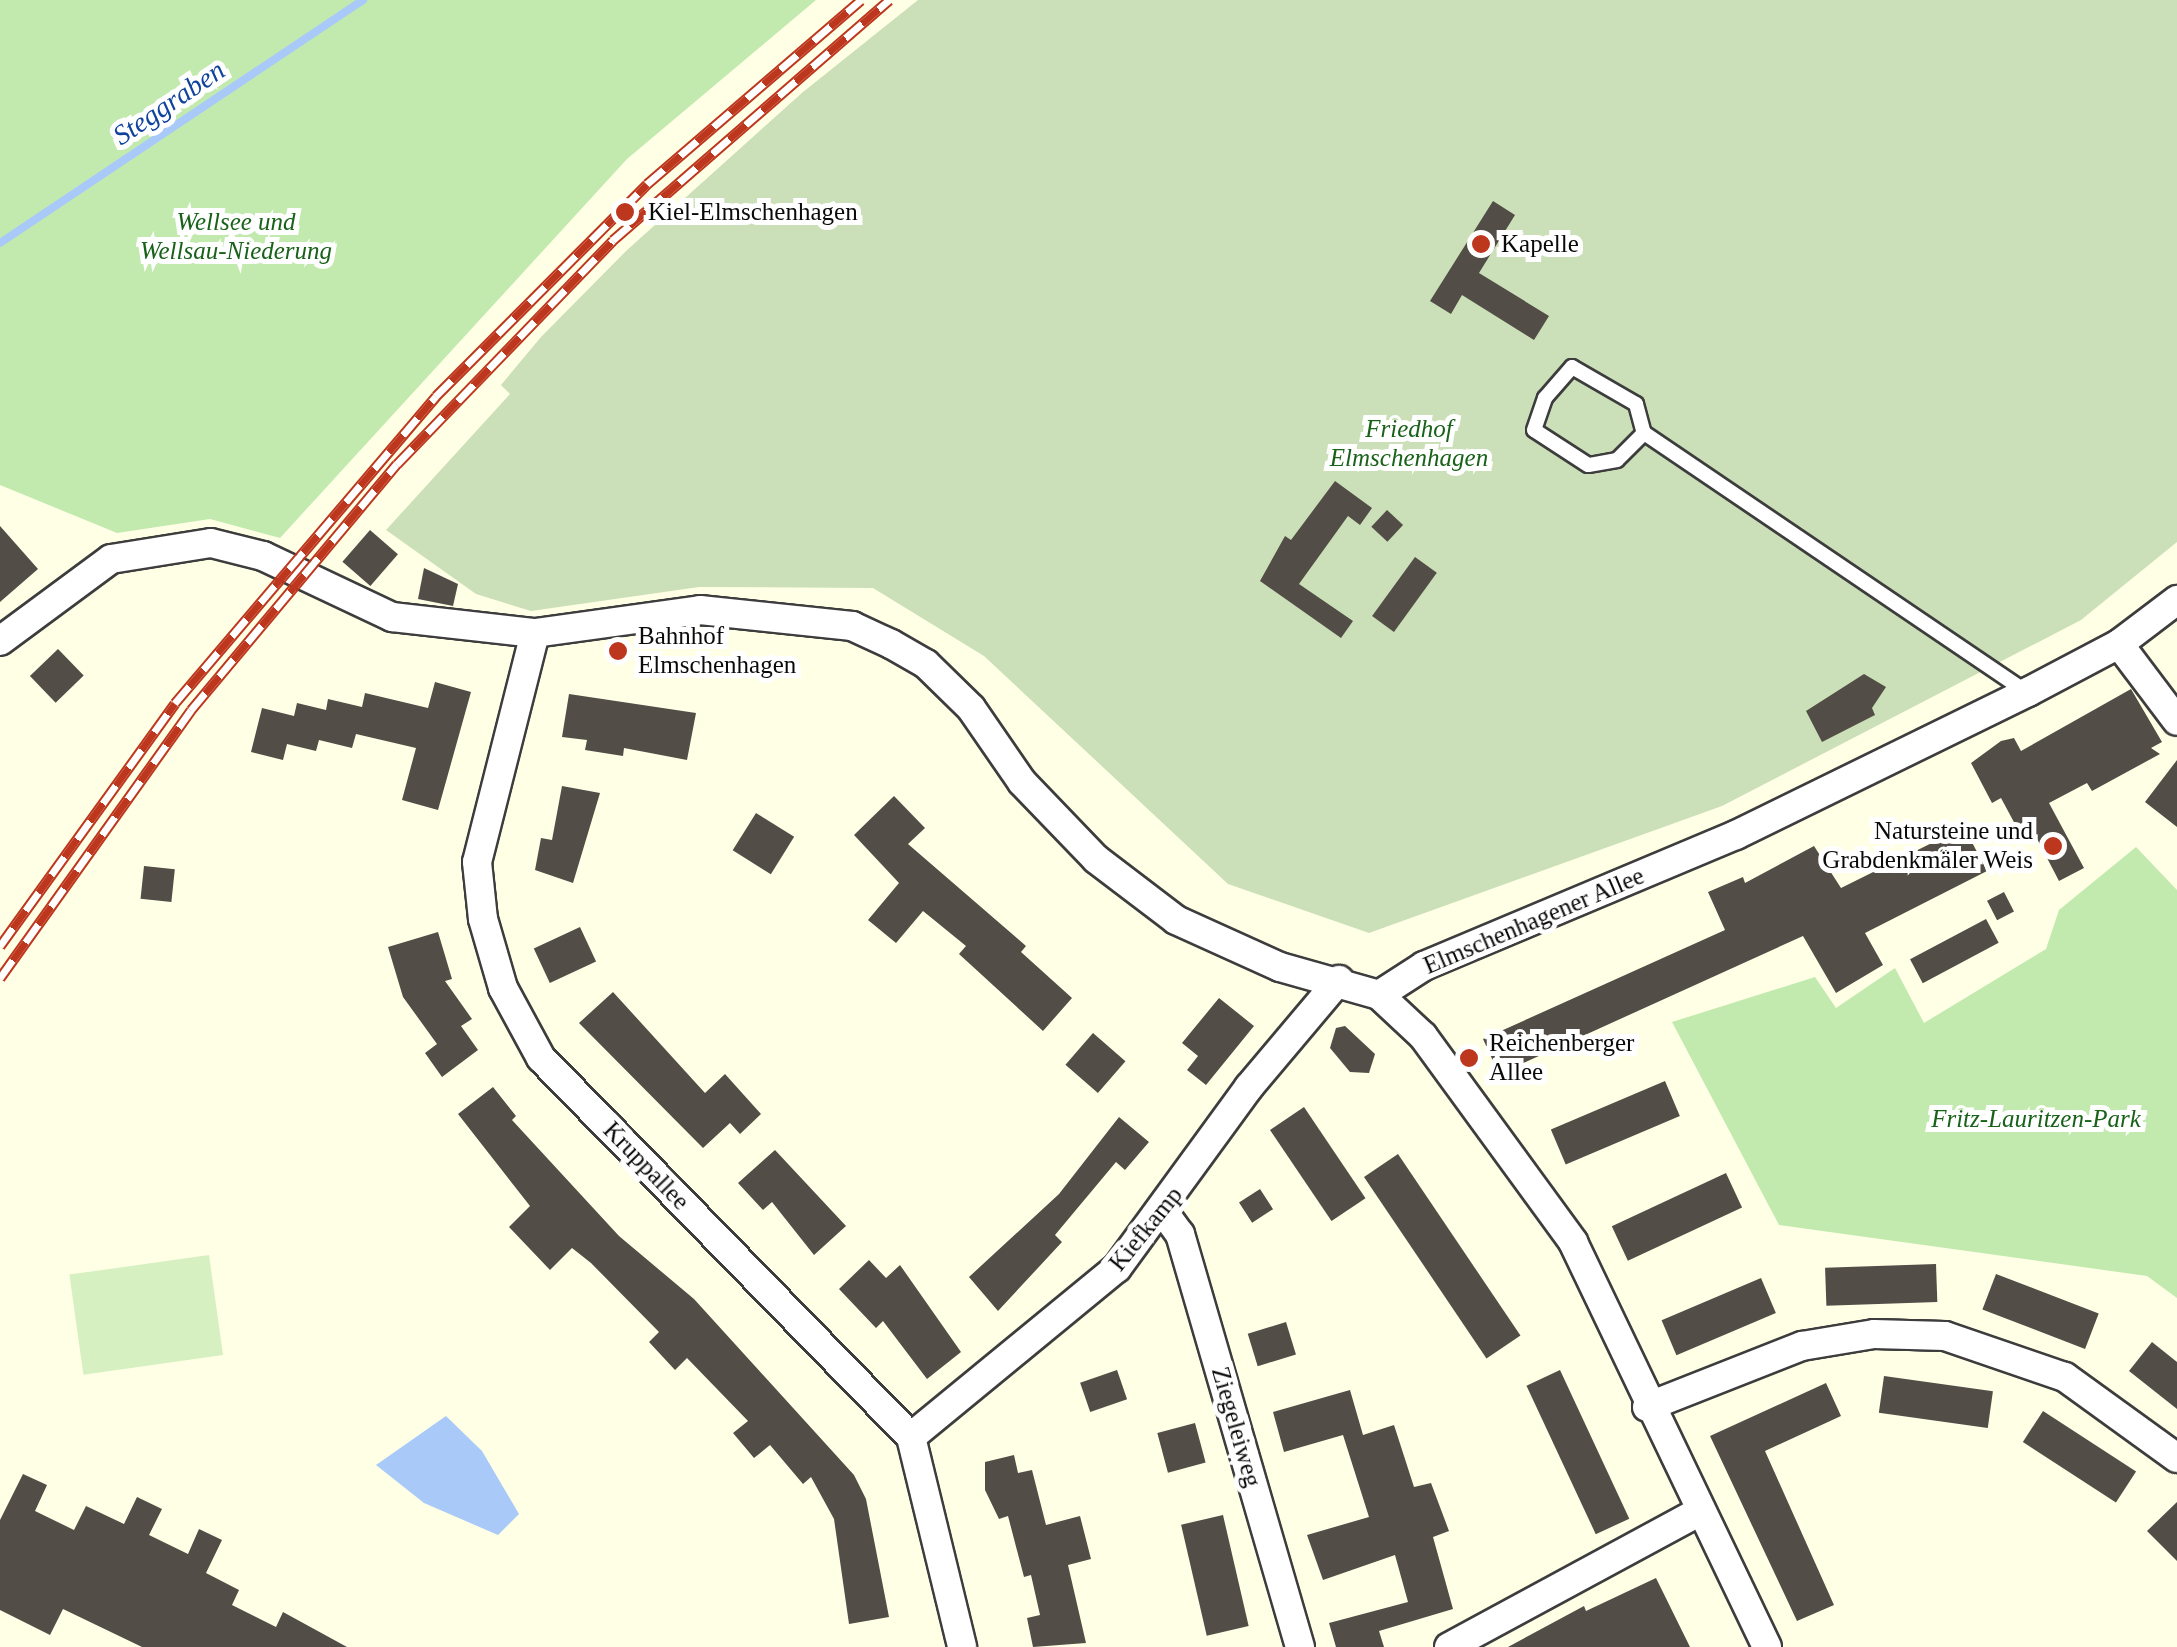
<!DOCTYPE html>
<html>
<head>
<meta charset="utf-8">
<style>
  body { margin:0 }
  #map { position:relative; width:2177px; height:1647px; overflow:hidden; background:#ffffe6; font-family:"Times New Roman",serif }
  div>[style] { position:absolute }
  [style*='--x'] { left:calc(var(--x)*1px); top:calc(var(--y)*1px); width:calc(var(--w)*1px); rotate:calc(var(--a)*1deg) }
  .green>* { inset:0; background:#c2eaaf }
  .cemetery>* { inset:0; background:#cbe0b8 }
  .pitch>* { inset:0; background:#d7f0c2; transform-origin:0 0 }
  .water>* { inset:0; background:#a9caf8 }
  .stream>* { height:8px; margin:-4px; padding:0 4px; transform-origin:4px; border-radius:4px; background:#a9caf8 }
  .building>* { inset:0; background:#524d46; transform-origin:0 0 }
  .roads { filter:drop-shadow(2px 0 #3d3d3d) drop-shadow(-2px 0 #3d3d3d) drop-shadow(0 2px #3d3d3d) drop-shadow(0 -2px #3d3d3d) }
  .service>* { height:14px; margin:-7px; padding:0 7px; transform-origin:7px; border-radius:7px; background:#fff }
  .minor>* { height:28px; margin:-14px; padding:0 14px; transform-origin:14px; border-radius:14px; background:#fff }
  .rail>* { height:11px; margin-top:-5.5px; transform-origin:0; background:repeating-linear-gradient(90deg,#fff 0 22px,#bd371e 0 44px); box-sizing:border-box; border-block:2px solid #bd371e }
  .dots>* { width:28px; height:28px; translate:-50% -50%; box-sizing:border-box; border:5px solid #fff; border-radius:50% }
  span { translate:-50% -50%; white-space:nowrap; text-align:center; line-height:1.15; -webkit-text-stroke:10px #fff; paint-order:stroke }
  .poi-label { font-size:25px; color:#0a0a0a }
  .left { translate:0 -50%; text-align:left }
  .right { translate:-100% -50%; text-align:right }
  .park-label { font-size:25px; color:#196219; font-style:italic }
  .street-label { font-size:25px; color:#0a0a0a }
  .water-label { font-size:28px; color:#10439e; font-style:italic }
</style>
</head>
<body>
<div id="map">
  <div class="green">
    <i style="clip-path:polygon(0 0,816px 0,627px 159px,280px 538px,210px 519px,117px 533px,0 485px)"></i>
    <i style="clip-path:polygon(2136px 847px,2177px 890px,2177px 1298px,2147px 1276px,1779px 1225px,1672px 1022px,1815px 977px,1836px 1008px,1895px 968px,1924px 1023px,2046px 949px,2059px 910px)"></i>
  </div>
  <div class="cemetery">
    <i style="clip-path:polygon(918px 0,2177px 0,2177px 542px,2081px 620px,1722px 806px,1369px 933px,1228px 884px,984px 656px,873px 588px,699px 587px,531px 611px,476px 594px,386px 530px,510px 394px,501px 385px,541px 337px,626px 251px,803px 92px)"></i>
  </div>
  <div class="pitch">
    <i style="left:209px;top:1255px;width:101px;height:141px;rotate:82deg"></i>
  </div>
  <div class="water">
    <i style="clip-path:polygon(446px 1416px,482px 1451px,519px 1514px,498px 1535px,424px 1503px,376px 1465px)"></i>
  </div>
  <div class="stream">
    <i style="--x:0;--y:243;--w:437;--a:-33.8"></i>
  </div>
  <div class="building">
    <i style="clip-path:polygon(1493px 201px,1515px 215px,1479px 273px,1549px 316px,1534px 340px,1462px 295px,1451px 314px,1430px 301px)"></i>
    <i style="clip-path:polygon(1335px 481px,1372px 508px,1360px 525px,1348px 516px,1299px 584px,1353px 621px,1341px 638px,1260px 581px,1285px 536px,1291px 540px)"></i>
    <i style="left:1387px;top:510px;width:22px;height:23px;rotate:43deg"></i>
    <i style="clip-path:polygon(0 526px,38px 569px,0 602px)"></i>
    <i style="left:370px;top:530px;width:37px;height:42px;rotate:41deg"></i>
    <i style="left:1415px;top:557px;width:27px;height:73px;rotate:36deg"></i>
    <i style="clip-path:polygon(424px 568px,458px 584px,453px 606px,418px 599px)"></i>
    <i style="left:58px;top:649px;width:37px;height:39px;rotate:46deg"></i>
    <i style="clip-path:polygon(1864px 674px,1886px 687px,1872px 708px,1875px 715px,1822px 742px,1806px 711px)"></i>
    <i style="clip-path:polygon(435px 682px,471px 692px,438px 810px,402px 800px,416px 748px,356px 734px,352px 748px,319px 740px,316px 751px,287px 744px,283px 760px,251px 752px,262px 708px,294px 716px,297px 703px,326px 710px,328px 699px,362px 707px,365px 693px,428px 708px)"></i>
    <i style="clip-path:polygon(2131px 689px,2162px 742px,2151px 748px,2160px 754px,2092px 791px,2087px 783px,2049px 803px,2084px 868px,2059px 881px,2034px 833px,2023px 839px,2001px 798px,1992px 803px,1971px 763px,2001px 741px,2014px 738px,2021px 751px)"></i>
    <i style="clip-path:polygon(569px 694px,696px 713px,687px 760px,624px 748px,623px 756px,585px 750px,587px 740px,562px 737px)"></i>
    <i style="clip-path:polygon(2177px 760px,2177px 827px,2145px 802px)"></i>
    <i style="clip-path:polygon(562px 786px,600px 793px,573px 883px,535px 870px,541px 838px,552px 840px)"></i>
    <i style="clip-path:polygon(894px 796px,925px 828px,908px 844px,1026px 946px,1021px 952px,1072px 998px,1043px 1031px,959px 954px,966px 946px,923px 911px,896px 943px,868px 920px,899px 883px,854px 835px)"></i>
    <i style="left:756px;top:813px;width:45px;height:44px;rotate:32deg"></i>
    <i style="clip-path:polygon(1964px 827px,1987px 871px,1865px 933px,1883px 965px,1836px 993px,1803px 936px,1499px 1074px,1483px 1039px,1725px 930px,1708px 892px,1743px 877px,1745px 883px,1814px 846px,1841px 888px)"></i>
    <i style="left:144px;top:866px;width:31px;height:33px;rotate:6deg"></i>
    <i style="left:2004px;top:892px;width:22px;height:19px;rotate:63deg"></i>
    <i style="left:1986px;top:919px;width:27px;height:86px;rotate:62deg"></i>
    <i style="left:580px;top:927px;width:38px;height:51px;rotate:65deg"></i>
    <i style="clip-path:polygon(438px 932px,452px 979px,445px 981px,472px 1019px,461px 1026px,478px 1050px,442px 1077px,425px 1053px,437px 1044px,403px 997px,388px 947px)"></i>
    <i style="clip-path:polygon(613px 992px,705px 1093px,725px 1074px,761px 1114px,740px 1134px,730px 1123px,703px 1148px,579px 1023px)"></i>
    <i style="clip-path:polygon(1219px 998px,1254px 1026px,1206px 1085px,1187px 1070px,1198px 1056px,1182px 1043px)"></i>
    <i style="clip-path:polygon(1345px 1026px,1375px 1054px,1369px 1073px,1350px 1072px,1330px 1048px,1336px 1028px)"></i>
    <i style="left:1093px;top:1033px;width:43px;height:42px;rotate:41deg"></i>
    <i style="left:1665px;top:1081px;width:38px;height:124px;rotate:67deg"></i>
    <i style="clip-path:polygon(493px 1087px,516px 1116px,512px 1120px,619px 1236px,694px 1299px,854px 1475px,866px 1499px,889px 1617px,849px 1624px,834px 1519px,811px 1477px,803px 1484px,770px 1445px,754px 1458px,733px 1433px,748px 1421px,687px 1358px,675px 1370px,649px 1342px,659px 1332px,591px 1263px,572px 1248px,550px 1270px,509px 1227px,530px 1206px,458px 1114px)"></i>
    <i style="left:1304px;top:1107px;width:110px;height:41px;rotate:56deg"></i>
    <i style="clip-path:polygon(1119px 1117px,1149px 1142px,1125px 1170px,1116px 1162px,1055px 1235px,1062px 1242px,998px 1311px,969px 1277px,1059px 1194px)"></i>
    <i style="clip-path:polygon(775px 1150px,846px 1226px,814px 1255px,772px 1202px,763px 1210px,738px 1183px)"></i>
    <i style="left:1398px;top:1154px;width:219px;height:41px;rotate:56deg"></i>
    <i style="left:1726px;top:1173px;width:38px;height:126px;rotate:65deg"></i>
    <i style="left:1260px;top:1189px;width:24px;height:25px;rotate:57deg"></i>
    <i style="clip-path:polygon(869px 1260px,886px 1278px,900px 1265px,961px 1352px,927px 1379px,883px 1321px,876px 1328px,839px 1289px)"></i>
    <i style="left:1936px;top:1264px;width:38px;height:111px;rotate:88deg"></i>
    <i style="left:1996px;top:1274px;width:110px;height:38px;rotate:21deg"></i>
    <i style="left:1761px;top:1278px;width:38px;height:108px;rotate:67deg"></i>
    <i style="left:1286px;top:1322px;width:34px;height:40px;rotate:73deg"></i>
    <i style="clip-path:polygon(2152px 1342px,2177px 1362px,2177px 1409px,2129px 1371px)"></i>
    <i style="left:1117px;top:1370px;width:31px;height:39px;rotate:71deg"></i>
    <i style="left:1560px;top:1370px;width:164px;height:37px;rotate:65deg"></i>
    <i style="left:1884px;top:1376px;width:110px;height:37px;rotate:8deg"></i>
    <i style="clip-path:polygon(1826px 1383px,1841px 1416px,1765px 1451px,1834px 1605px,1797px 1621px,1710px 1436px)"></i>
    <i style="clip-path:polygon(1350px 1390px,1363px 1435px,1394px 1425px,1414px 1487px,1431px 1483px,1449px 1531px,1433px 1537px,1453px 1609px,1379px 1631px,1384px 1647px,1336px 1647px,1329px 1623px,1408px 1602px,1395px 1555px,1323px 1580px,1307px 1535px,1369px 1517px,1343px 1435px,1284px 1452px,1273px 1412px)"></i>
    <i style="left:2043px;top:1411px;width:111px;height:37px;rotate:33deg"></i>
    <i style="left:1195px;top:1423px;width:41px;height:39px;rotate:75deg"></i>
    <i style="clip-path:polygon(1014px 1455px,1018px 1473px,1032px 1470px,1046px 1525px,1080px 1516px,1091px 1559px,1068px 1565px,1086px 1643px,1033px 1647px,1027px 1618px,1040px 1615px,1031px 1575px,1024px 1577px,1008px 1516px,999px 1519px,985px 1490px,985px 1462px)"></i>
    <i style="clip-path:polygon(23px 1474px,47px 1485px,35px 1511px,74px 1530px,86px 1506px,124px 1524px,137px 1497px,162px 1509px,149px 1535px,188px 1554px,199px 1529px,222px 1540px,206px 1573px,239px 1590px,232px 1605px,276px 1627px,283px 1612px,347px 1647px,142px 1647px,63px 1609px,50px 1635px,0 1610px,0 1520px)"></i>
    <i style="clip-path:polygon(2177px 1502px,2177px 1561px,2147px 1531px)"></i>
    <i style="left:1223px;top:1515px;width:114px;height:43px;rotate:77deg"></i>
    <i style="clip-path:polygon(1656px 1578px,1690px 1647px,1508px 1647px,1584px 1606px,1586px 1611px)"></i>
  </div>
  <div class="roads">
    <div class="service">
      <i style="--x:1644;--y:433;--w:38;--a:135"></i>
      <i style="--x:1617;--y:460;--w:29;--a:170"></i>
      <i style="--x:1588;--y:465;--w:64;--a:-147.1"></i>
      <i style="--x:1534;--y:430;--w:34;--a:-71"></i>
      <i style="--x:1545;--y:398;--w:41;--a:-48.9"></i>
      <i style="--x:1572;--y:367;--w:74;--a:30"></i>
      <i style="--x:1636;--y:404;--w:30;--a:75"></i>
      <i style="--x:1644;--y:433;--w:462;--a:34.1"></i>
    </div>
    <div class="minor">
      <i style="--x:535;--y:633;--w:236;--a:104.2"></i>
      <i style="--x:477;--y:862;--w:57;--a:84"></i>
      <i style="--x:483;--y:919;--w:72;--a:73.8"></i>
      <i style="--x:503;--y:988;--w:80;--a:61.5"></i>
      <i style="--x:541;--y:1058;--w:530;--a:45.69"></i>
      <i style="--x:911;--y:1437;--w:216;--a:76.3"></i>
      <i style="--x:0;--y:641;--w:138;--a:-36.5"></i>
      <i style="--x:111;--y:559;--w:101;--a:-9.1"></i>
      <i style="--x:211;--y:543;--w:54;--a:14"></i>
      <i style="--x:263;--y:556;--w:143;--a:25.3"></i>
      <i style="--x:392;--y:617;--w:144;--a:6.4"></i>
      <i style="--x:535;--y:633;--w:167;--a:-7.9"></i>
      <i style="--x:700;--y:610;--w:153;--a:6"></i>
      <i style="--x:852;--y:626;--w:43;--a:24.8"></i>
      <i style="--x:891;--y:644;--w:40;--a:29.7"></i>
      <i style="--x:926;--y:664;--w:63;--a:44.4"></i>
      <i style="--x:971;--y:708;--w:90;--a:55.4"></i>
      <i style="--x:1022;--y:782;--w:107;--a:46.1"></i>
      <i style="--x:1096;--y:859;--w:101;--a:37.3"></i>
      <i style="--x:1176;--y:920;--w:114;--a:24.3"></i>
      <i style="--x:1280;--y:967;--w:103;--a:15.8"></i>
      <i style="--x:1379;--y:995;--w:60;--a:43"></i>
      <i style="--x:1423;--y:1036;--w:255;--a:53.9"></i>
      <i style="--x:1573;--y:1242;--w:449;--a:64.4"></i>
      <i style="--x:2119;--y:644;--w:96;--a:53"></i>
      <i style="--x:1379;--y:995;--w:54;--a:-32.8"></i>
      <i style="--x:1424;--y:966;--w:338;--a:-22.8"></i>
      <i style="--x:1736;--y:835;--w:325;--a:-26.1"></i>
      <i style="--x:2028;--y:692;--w:103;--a:-27.8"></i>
      <i style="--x:2119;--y:644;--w:73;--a:-37.2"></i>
      <i style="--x:1163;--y:1211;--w:29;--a:54"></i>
      <i style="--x:1180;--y:1234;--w:430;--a:73.8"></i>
      <i style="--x:1647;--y:1407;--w:167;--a:-21.5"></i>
      <i style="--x:1802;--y:1346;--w:73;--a:-9.5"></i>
      <i style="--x:1874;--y:1334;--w:71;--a:1.6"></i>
      <i style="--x:1945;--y:1336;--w:127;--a:18.9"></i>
      <i style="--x:2065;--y:1377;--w:138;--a:35.9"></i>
      <i style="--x:911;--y:1437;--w:266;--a:-39.4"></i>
      <i style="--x:1117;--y:1268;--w:224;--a:-53.9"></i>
      <i style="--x:1249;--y:1087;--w:140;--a:-49.9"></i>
      <i style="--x:1449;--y:1647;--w:284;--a:-28.4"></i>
    </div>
  </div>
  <div class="rail">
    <i style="--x:0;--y:946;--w:299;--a:-54.2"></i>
    <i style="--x:175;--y:703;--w:403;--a:-49.6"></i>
    <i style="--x:436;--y:396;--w:299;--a:-45.1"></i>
    <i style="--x:647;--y:184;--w:282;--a:-40.7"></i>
    <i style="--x:0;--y:978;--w:329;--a:-54.5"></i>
    <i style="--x:191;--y:710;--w:321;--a:-50.1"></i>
    <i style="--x:397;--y:464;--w:311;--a:-46"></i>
    <i style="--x:613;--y:240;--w:366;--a:-41"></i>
  </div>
  <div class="dots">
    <i style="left:625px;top:212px;background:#bd371e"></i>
    <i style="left:1481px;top:244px;background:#bd371e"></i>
    <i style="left:618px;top:651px;background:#bd371e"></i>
    <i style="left:2053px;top:846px;background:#bd371e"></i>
    <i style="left:1469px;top:1058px;background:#bd371e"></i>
  </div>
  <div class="poi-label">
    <span class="left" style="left:648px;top:212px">Kiel-Elmschenhagen</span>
    <span class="left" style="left:1501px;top:244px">Kapelle</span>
    <span class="left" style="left:638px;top:651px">Bahnhof<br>Elmschenhagen</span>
    <span class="right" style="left:2033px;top:846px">Natursteine und<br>Grabdenkmäler Weis</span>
    <span class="left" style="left:1489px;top:1058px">Reichenberger<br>Allee</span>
  </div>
  <div class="park-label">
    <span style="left:236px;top:237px">Wellsee und<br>Wellsau-Niederung</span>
    <span style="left:1409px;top:444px">Friedhof<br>Elmschenhagen</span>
    <span style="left:2036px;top:1119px">Fritz-Lauritzen-Park</span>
  </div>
  <div class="street-label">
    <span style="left:1534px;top:921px;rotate:-23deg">Elmschenhagener Allee</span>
    <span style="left:646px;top:1166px;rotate:46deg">Kruppallee</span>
    <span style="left:1146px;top:1229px;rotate:-51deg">Kiefkamp</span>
    <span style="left:1236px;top:1427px;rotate:74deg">Ziegeleiweg</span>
  </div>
  <div class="water-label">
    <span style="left:169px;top:103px;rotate:-34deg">Steggraben</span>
  </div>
</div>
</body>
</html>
